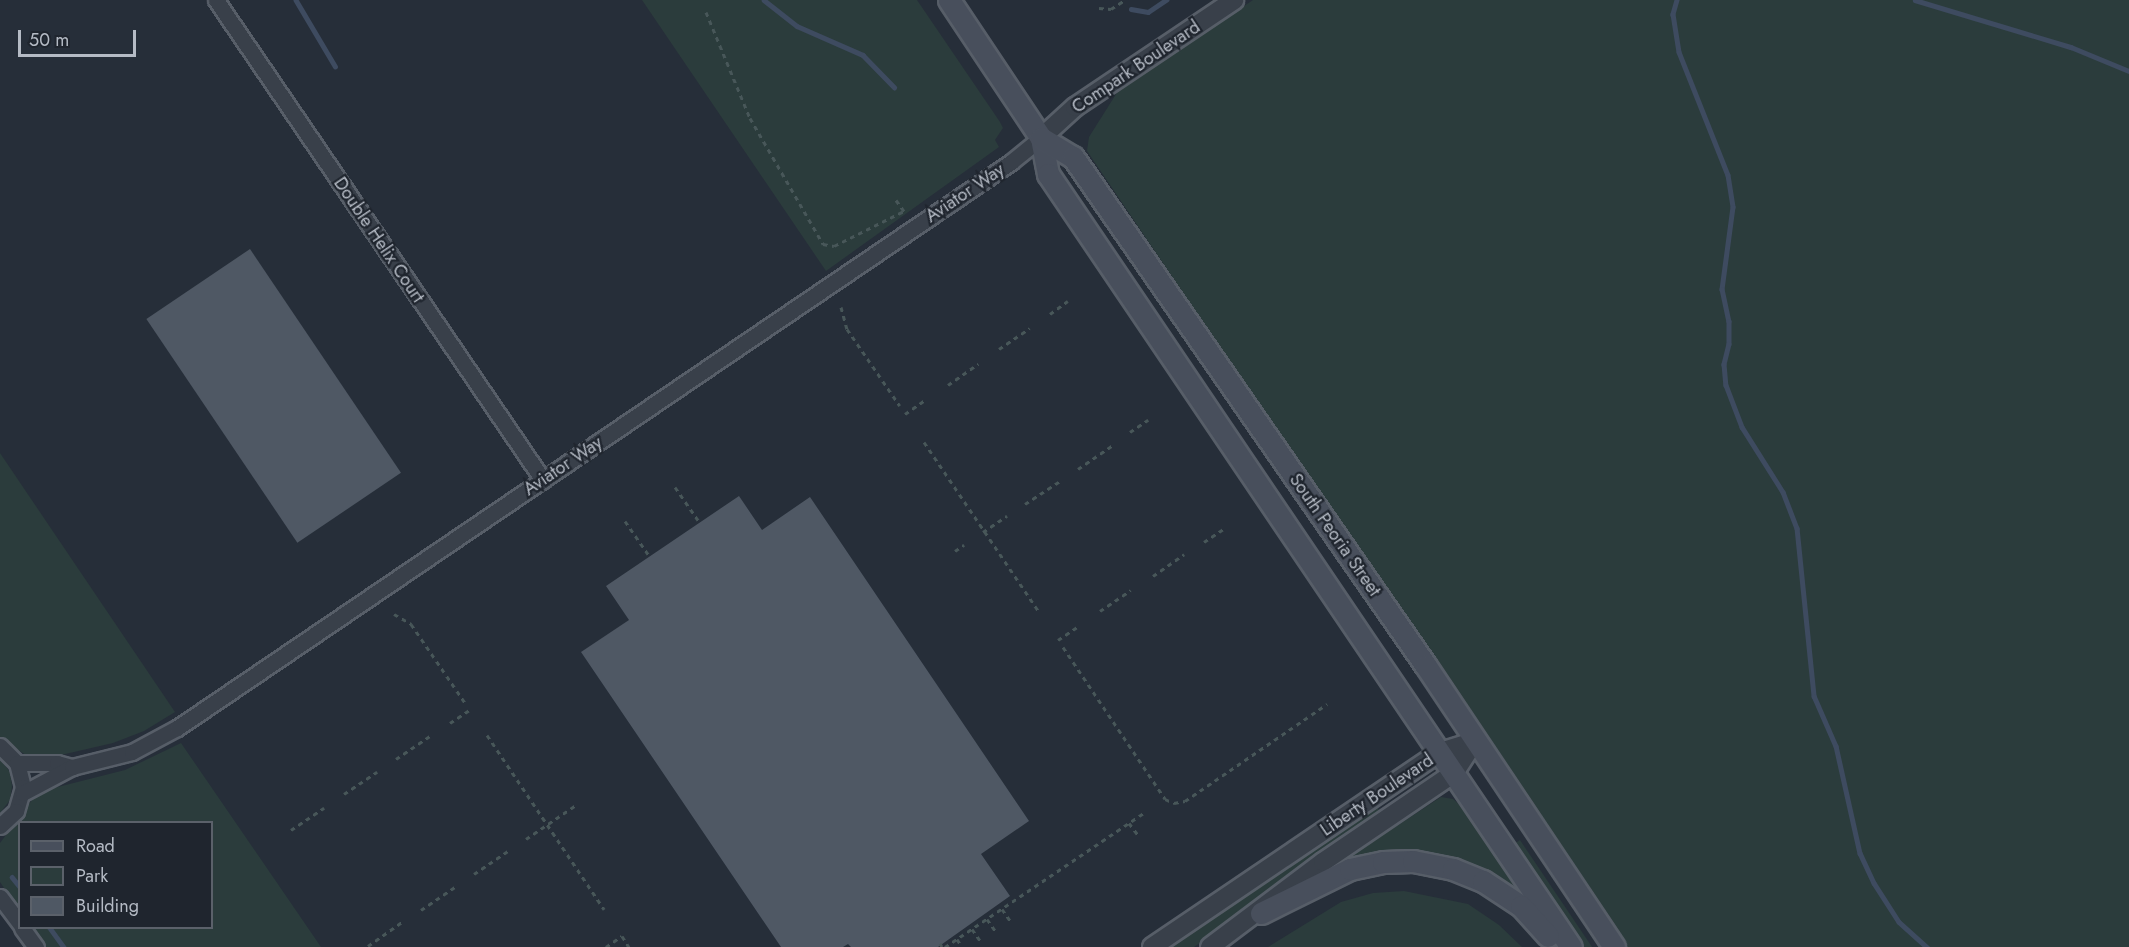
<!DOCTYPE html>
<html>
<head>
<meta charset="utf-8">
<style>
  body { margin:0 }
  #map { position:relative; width:2129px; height:947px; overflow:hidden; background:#262e39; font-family:Jost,sans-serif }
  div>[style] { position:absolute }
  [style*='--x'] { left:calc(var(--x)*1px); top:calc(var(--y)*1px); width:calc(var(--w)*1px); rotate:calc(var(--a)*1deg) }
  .green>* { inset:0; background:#2b3c3c; transform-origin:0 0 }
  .stream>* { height:4.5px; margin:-2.25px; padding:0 2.25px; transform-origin:2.25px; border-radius:2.25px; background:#3e4b60 }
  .building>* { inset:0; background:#4f5864; transform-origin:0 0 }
  .path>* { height:3px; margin-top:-1.5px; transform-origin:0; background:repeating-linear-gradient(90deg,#485759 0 4.5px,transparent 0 9px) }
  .roads { filter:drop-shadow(2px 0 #575e68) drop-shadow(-2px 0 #575e68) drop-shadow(0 2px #575e68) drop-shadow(0 -2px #575e68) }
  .minor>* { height:15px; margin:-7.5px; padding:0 7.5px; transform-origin:7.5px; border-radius:7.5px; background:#39404a }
  .tertiary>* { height:18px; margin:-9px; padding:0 9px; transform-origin:9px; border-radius:9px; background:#39404a }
  .secondary>* { height:21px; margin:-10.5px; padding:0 10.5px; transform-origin:10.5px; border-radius:10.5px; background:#484f5c }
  span { translate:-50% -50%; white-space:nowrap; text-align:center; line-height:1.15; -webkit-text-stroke:4.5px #1f252e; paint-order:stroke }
  .street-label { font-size:18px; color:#b5bbc5 }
  .legend { position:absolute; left:18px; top:821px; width:195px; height:108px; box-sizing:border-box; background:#1f252e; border:2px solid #5b616a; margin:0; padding:8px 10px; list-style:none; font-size:18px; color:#b5bbc5 }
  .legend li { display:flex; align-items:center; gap:12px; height:30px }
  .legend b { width:30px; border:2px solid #5b616a }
  .scale { position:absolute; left:18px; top:30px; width:118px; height:27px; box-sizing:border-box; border:3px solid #b5bbc5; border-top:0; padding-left:8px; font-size:18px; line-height:21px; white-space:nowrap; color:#b5bbc5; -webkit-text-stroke:4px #1f252e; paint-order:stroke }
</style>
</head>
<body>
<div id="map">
  <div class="green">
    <i style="clip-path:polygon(642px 0,917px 0,1000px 122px,1003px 128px,995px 140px,999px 147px,826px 271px)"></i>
    <i style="clip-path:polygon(1253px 0,2129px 0,2129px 947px,1626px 947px,1087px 151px,1089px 137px,1118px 91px)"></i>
    <i style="clip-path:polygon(0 453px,175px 712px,144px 731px,113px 743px,48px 758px,29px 757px,0 738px)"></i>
    <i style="clip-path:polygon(181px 743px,321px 947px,46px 947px,32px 928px,212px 928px,212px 822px,20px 822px,19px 910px,0 882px,0 843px,38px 792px,125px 770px)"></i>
    <i style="clip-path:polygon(0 759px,10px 772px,12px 786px,10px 800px,0 813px)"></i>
    <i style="clip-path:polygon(1441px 797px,1453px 799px,1463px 808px,1519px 893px,1346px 859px)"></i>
    <i style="clip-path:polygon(1377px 806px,1380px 812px,1310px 859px,1257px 904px,1194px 947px,1168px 947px)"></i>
    <i style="left:1520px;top:840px;width:129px;height:9px;rotate:56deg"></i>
    <i style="clip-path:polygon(1404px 891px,1468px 904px,1499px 925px,1522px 947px,1268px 947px,1341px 902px,1373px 893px)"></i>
  </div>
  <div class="stream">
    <i style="--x:296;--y:0;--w:77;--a:59.4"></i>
    <i style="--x:764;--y:0;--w:42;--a:38.2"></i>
    <i style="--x:797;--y:26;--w:72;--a:23.7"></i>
    <i style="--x:863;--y:55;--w:45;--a:45.9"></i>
    <i style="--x:1677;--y:0;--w:15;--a:106"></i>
    <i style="--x:1673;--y:14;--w:38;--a:81"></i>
    <i style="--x:1679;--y:52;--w:132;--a:68.3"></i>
    <i style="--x:1728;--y:175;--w:32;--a:81"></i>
    <i style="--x:1733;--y:207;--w:83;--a:97.6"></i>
    <i style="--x:1722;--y:289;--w:33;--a:78"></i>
    <i style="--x:1729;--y:321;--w:23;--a:90"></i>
    <i style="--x:1729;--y:344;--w:21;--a:104"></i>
    <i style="--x:1724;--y:364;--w:21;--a:85"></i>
    <i style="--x:1726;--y:385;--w:45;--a:69.1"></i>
    <i style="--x:1742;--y:427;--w:77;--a:57.8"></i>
    <i style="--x:1783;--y:492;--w:39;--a:69"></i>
    <i style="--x:1797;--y:528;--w:169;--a:84.2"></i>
    <i style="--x:1814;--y:696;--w:55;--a:66.3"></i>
    <i style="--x:1836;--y:746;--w:110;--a:77.4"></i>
    <i style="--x:1860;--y:853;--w:33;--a:65"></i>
    <i style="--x:1874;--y:883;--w:46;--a:57.3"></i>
    <i style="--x:1899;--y:922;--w:38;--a:42"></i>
    <i style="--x:1915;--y:0;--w:163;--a:16.8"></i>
    <i style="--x:2071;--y:47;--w:63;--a:22.5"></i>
    <i style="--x:1131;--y:9;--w:17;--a:10"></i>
    <i style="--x:1148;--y:12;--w:22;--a:-34"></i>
    <i style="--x:12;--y:877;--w:13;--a:51"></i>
    <i style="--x:50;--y:928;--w:24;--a:54"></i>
  </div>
  <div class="building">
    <i style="left:250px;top:249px;width:270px;height:125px;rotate:56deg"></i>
    <i style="clip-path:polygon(739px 496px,762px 530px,810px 497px,1029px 821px,981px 854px,1010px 896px,938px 947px,851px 947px,848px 944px,843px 947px,781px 947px,581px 652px,629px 620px,606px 586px)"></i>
  </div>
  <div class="path">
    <i style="--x:1099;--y:8;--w:12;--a:5"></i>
    <i style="--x:1111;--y:9;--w:17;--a:-33"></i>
    <i style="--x:706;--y:12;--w:115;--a:67.5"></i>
    <i style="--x:750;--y:118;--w:146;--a:59.9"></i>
    <i style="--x:823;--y:244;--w:11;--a:10"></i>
    <i style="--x:834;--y:246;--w:78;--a:-26.6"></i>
    <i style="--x:896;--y:200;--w:14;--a:54"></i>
    <i style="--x:841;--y:307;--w:23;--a:75"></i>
    <i style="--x:847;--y:329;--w:93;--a:55.5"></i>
    <i style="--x:1050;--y:314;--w:22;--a:-36"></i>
    <i style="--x:999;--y:349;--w:37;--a:-34"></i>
    <i style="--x:948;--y:385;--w:37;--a:-35"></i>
    <i style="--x:905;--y:414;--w:24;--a:-35"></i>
    <i style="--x:1130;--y:432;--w:22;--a:-34"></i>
    <i style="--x:924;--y:442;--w:205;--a:55.9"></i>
    <i style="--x:1078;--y:469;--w:42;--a:-34.4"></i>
    <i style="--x:675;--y:487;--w:44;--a:55.2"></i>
    <i style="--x:1025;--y:504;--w:42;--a:-33.3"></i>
    <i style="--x:625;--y:521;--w:44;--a:55.2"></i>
    <i style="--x:983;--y:532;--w:29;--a:-34"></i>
    <i style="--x:1204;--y:542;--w:23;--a:-34"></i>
    <i style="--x:955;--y:551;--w:11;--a:-34"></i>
    <i style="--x:1153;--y:576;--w:38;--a:-35"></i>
    <i style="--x:1100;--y:611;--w:37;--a:-34"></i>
    <i style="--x:394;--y:614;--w:20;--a:30"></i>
    <i style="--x:411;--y:624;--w:96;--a:55.6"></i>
    <i style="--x:1058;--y:640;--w:25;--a:-34"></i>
    <i style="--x:1063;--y:647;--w:183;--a:56.1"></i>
    <i style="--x:450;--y:723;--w:23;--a:-34"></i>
    <i style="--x:487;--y:735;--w:210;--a:56.1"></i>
    <i style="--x:396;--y:759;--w:41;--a:-34.1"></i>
    <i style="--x:344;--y:794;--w:40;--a:-34"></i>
    <i style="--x:1165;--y:799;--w:10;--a:24"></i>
    <i style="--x:1174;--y:803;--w:11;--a:-10"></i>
    <i style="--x:1185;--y:801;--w:172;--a:-34.3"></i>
    <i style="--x:1129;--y:823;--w:15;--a:53"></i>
    <i style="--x:291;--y:830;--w:40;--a:-34"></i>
    <i style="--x:526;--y:839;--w:60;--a:-34.2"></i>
    <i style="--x:474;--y:874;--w:41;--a:-34.1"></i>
    <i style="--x:1002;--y:909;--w:16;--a:55"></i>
    <i style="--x:421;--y:910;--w:41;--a:-34.1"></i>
    <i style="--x:987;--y:919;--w:16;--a:55"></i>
    <i style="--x:972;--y:929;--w:16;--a:55"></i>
    <i style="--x:622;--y:936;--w:13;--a:58"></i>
    <i style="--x:957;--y:939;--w:9;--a:58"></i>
    <i style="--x:940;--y:943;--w:4;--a:63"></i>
    <i style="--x:368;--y:946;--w:42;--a:-35.2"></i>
    <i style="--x:606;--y:947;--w:19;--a:-35"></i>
    <i style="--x:945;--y:947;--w:241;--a:-34"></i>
  </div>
  <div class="roads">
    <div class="minor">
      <i style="--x:216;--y:0;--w:581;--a:55.74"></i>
      <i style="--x:0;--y:746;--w:24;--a:45"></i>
      <i style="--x:17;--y:763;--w:25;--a:76"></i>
      <i style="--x:23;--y:787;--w:25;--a:106"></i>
      <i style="--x:16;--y:811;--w:22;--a:137"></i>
      <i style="--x:17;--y:763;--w:40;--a:0"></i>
      <i style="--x:57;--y:763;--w:16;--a:15"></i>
      <i style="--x:23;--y:793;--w:55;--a:-28"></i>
      <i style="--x:72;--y:767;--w:62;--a:-14"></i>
      <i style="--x:132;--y:752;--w:51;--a:-28.1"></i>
      <i style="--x:177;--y:728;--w:1008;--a:-34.16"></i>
      <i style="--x:1011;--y:162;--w:38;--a:-39"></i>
      <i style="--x:0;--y:897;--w:34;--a:53"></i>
      <i style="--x:22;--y:928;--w:24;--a:54"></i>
    </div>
    <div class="tertiary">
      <i style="--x:1041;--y:138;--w:46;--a:-42.4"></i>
      <i style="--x:1075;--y:107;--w:192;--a:-33.9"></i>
      <i style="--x:1152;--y:947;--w:348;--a:-34.1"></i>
      <i style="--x:1440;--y:752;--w:37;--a:-17"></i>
      <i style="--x:1210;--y:947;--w:141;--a:-37"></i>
      <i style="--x:1323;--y:862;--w:158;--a:-34.2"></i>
      <i style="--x:1454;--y:773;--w:38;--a:-57"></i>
    </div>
    <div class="secondary">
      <i style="--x:949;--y:0;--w:166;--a:56.3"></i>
      <i style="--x:1041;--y:138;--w:37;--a:79"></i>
      <i style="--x:1048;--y:174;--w:933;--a:55.92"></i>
      <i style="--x:1041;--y:138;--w:37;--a:31"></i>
      <i style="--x:1073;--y:157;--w:619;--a:55.26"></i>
      <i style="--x:1426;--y:666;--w:338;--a:56.2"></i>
      <i style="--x:1261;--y:913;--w:99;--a:-26.3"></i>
      <i style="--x:1350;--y:869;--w:34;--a:-12"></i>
      <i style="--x:1383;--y:862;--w:30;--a:-2"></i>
      <i style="--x:1413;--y:861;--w:41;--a:11.3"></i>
      <i style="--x:1453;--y:869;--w:32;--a:22"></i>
      <i style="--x:1483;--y:881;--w:45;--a:33.3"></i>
      <i style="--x:1521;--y:906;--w:40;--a:48"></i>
    </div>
  </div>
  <div class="street-label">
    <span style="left:1136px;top:67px;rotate:-34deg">Compark Boulevard</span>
    <span style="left:965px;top:193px;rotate:-34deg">Aviator Way</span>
    <span style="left:379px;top:240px;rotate:56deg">Double Helix Court</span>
    <span style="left:563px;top:466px;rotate:-34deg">Aviator Way</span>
    <span style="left:1335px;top:535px;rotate:55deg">South Peoria Street</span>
    <span style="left:1377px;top:795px;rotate:-34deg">Liberty Boulevard</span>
  </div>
  <ul class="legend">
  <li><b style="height:8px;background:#484f5c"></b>Road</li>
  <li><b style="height:16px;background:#2b3c3c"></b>Park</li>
  <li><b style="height:16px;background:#4f5864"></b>Building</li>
  </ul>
  <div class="scale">50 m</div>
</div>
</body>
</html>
